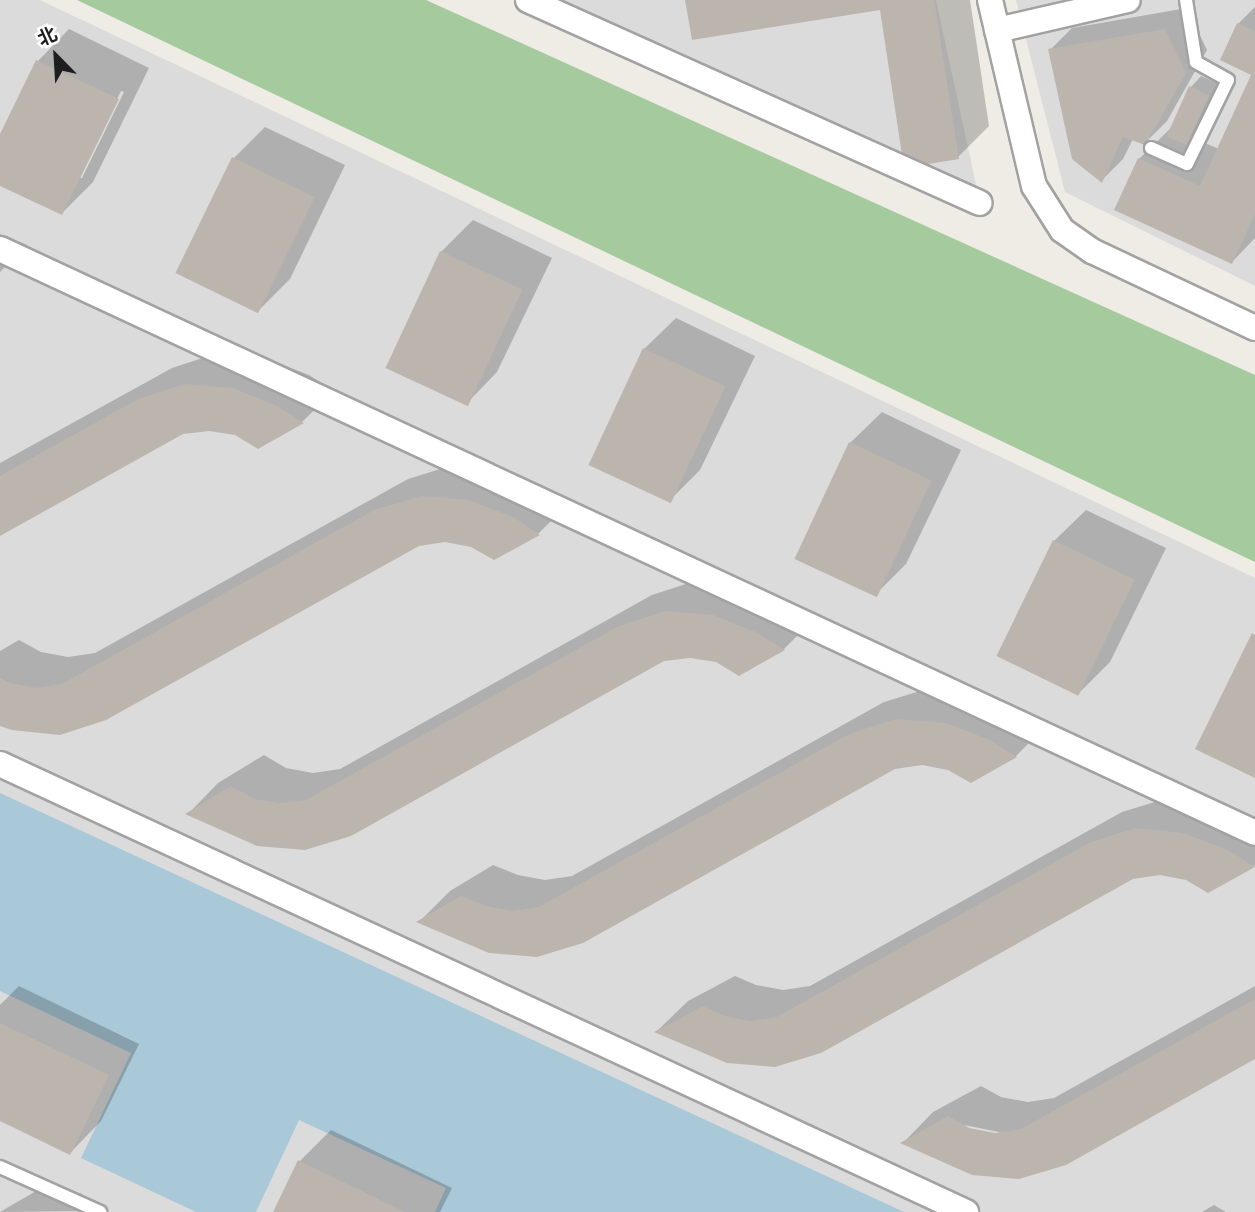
<!DOCTYPE html>
<html>
<head>
<meta charset="utf-8">
<style>
  body { margin:0 }
  #map { position:relative; width:1255px; height:1212px; overflow:hidden; background:#eeece5; font-family:"Varela Round","Noto Sans SC",sans-serif }
  div>[style] { position:absolute }
  [style*='--x'] { left:calc(var(--x)*1px); top:calc(var(--y)*1px); width:calc(var(--w)*1px); rotate:calc(var(--a)*1deg) }
  .residential>* { inset:0; background:#dcdbdb }
  .forest>* { inset:0; background:#a5ca9d }
  .water>* { inset:0; background:#a9c8d8 }
  .shadow>* { inset:0; background:#0003 }
  .building>* { inset:0; background:#bbb5ae; transform-origin:0 0 }
  .roads { filter:drop-shadow(2px 0 #a2a2a2) drop-shadow(-2px 0 #a2a2a2) drop-shadow(0 2px #a2a2a2) drop-shadow(0 -2px #a2a2a2) }
  .lane>* { height:12px; margin:-6px; padding:0 6px; transform-origin:6px; border-radius:6px; background:#fff }
  .street>* { height:24px; margin:-12px; padding:0 12px; transform-origin:12px; border-radius:12px; background:#fff }
  span { translate:-50% -50%; white-space:nowrap; text-align:center; line-height:1.15; -webkit-text-stroke:5px #fff; paint-order:stroke }
  .north { position:absolute; left:21px; top:21px; width:70px; height:70px; -webkit-text-stroke:5px #fff; paint-order:stroke; rotate:336deg; font-size:19px; font-weight:700; line-height:28px; text-align:center; color:#1e1e1e }
  .north::after { content:''; display:block; margin:auto; width:24px; height:32px; background:#1e1e1e; clip-path:polygon(50% 0,100% 100%,50% 72%,0 100%) }
</style>
</head>
<body>
<div id="map">
  <div class="residential">
    <i style="clip-path:polygon(0 0,40px 0,1255px 578px,1255px 1212px,0 1212px)"></i>
    <i style="clip-path:polygon(528px 0,936px 0,980px 203px)"></i>
    <i style="clip-path:polygon(1016px 0,1255px 0,1255px 286px,1065px 192px)"></i>
  </div>
  <div class="forest">
    <i style="clip-path:polygon(77px 0,426px 0,1255px 375px,1255px 562px)"></i>
  </div>
  <div class="water">
    <i style="clip-path:polygon(0 793px,904px 1212px,435px 1212px,446px 1188px,299px 1120px,256px 1212px,196px 1212px,81px 1158px,131px 1053px,0 991px)"></i>
  </div>
  <div class="shadow">
    <i style="clip-path:polygon(687px 0,970px 0,989px 126px,958px 157px,881px 8px)"></i>
    <i style="clip-path:polygon(1255px 7px,1255px 238px,1232px 262px,1139px 159px,1171px 128px,1191px 87px,1201px 76px,1218px 84px,1191px 137px,1219px 149px,1254px 74px,1222px 59px,1238px 24px)"></i>
    <i style="clip-path:polygon(1187px 8px,1207px 50px,1167px 121px,1145px 143px,1133px 139px,1123px 159px,1101px 181px,1050px 50px,1072px 28px)"></i>
    <i style="clip-path:polygon(evenodd,69px 29px,149px 68px,93px 182px,62px 213px,0 184px,0 138px,38px 61px,69px 29px,121px 91px,124px 92px,82px 178px,78px 178px,121px 91px)"></i>
    <i style="clip-path:polygon(265px 127px,345px 165px,290px 279px,258px 311px,234px 158px)"></i>
    <i style="clip-path:polygon(473px 220px,552px 258px,497px 372px,466px 404px,441px 252px)"></i>
    <i style="clip-path:polygon(0 234px,27px 245px,0 272px)"></i>
    <i style="clip-path:polygon(676px 318px,755px 356px,700px 470px,669px 501px,644px 349px)"></i>
    <i style="clip-path:polygon(218px 353px,265px 358px,309px 375px,334px 391px,303px 421px,258px 446px,236px 434px,209px 429px,182px 433px,0 534px,0 463px,172px 368px)"></i>
    <i style="clip-path:polygon(882px 412px,961px 450px,906px 564px,874px 596px,850px 443px)"></i>
    <i style="clip-path:polygon(453px 465px,501px 469px,544px 486px,570px 502px,539px 533px,494px 558px,472px 545px,445px 540px,418px 544px,0 723px,0 651px,19px 640px,41px 652px,68px 657px,95px 653px,408px 479px)"></i>
    <i style="clip-path:polygon(1086px 510px,1166px 548px,1110px 662px,1079px 693px,1054px 541px)"></i>
    <i style="clip-path:polygon(698px 580px,746px 585px,790px 602px,815px 618px,784px 649px,739px 674px,716px 661px,690px 656px,663px 660px,350px 834px,188px 814px,218px 783px,264px 755px,286px 768px,313px 773px,340px 769px,652px 595px)"></i>
    <i style="clip-path:polygon(930px 688px,977px 692px,1021px 709px,1047px 725px,1016px 756px,971px 781px,948px 768px,922px 763px,895px 767px,582px 942px,420px 921px,450px 891px,493px 865px,518px 875px,545px 880px,572px 876px,884px 702px)"></i>
    <i style="clip-path:polygon(1168px 798px,1215px 802px,1255px 818px,1255px 865px,1208px 891px,1186px 878px,1160px 873px,1133px 877px,820px 1051px,657px 1031px,688px 1001px,735px 976px,756px 985px,783px 990px,810px 986px,1122px 812px)"></i>
    <i style="clip-path:polygon(19px 986px,139px 1044px,101px 1121px,70px 1153px,0 1119px,0 1005px)"></i>
    <i style="clip-path:polygon(evenodd,1255px 986px,1255px 1058px,1065px 1163px,903px 1143px,933px 1112px,981px 1086px,1001px 1097px,1028px 1102px,1054px 1098px,1255px 986px,964px 1125px,1004px 1133px,1004px 1136px,972px 1130px,964px 1125px)"></i>
    <i style="clip-path:polygon(331px 1130px,452px 1188px,440px 1212px,275px 1212px,300px 1161px)"></i>
    <i style="clip-path:polygon(48px 1184px,54px 1194px,64px 1188px,71px 1199px,81px 1193px,91px 1211px,0 1212px)"></i>
    <i style="clip-path:polygon(1214px 1205px,1226px 1212px,1202px 1212px)"></i>
  </div>
  <div class="building">
    <i style="clip-path:polygon(685px 0,934px 0,959px 159px,904px 168px,880px 10px,692px 40px)"></i>
    <i style="clip-path:polygon(1237px 23px,1255px 31px,1255px 214px,1232px 264px,1114px 210px,1138px 158px,1200px 186px,1251px 75px,1220px 60px)"></i>
    <i style="clip-path:polygon(1165px 29px,1186px 73px,1145px 145px,1123px 137px,1102px 183px,1072px 159px,1048px 49px)"></i>
    <i style="clip-path:polygon(36px 60px,119px 99px,62px 215px,0 186px,0 134px)"></i>
    <i style="left:1189px;top:86px;width:22px;height:55px;rotate:24deg"></i>
    <i style="left:232px;top:157px;width:92px;height:129px;rotate:26deg"></i>
    <i style="left:440px;top:251px;width:91px;height:129px;rotate:25deg"></i>
    <i style="left:643px;top:348px;width:91px;height:129px;rotate:25deg"></i>
    <i style="clip-path:polygon(185px 384px,233px 388px,277px 406px,304px 423px,258px 449px,235px 435px,209px 431px,183px 434px,0 536px,0 476px,138px 399px)"></i>
    <i style="left:849px;top:442px;width:91px;height:129px;rotate:25deg"></i>
    <i style="clip-path:polygon(421px 496px,469px 500px,513px 517px,540px 535px,494px 560px,471px 547px,445px 542px,419px 546px,106px 720px,60px 735px,12px 730px,0 726px,0 678px,10px 683px,36px 688px,62px 684px,374px 510px)"></i>
    <i style="left:1053px;top:540px;width:91px;height:129px;rotate:26deg"></i>
    <i style="clip-path:polygon(666px 611px,713px 615px,758px 633px,785px 650px,739px 676px,716px 662px,690px 658px,664px 661px,351px 836px,305px 850px,257px 846px,185px 814px,231px 786px,254px 799px,280px 803px,306px 800px,619px 626px)"></i>
    <i style="clip-path:polygon(1252px 633px,1255px 635px,1255px 778px,1195px 749px)"></i>
    <i style="clip-path:polygon(897px 719px,945px 723px,990px 740px,1017px 757px,971px 783px,948px 770px,922px 765px,895px 769px,583px 943px,537px 957px,489px 953px,416px 922px,461px 896px,486px 906px,512px 911px,539px 907px,851px 733px)"></i>
    <i style="clip-path:polygon(1135px 828px,1183px 833px,1228px 850px,1255px 867px,1208px 893px,1186px 880px,1160px 875px,1133px 879px,821px 1053px,775px 1067px,727px 1063px,654px 1032px,703px 1006px,724px 1016px,750px 1021px,777px 1017px,1089px 843px)"></i>
    <i style="clip-path:polygon(1255px 999px,1255px 1059px,1066px 1165px,1019px 1179px,972px 1175px,900px 1143px,948px 1116px,969px 1128px,995px 1133px,1021px 1129px)"></i>
    <i style="clip-path:polygon(0 1023px,109px 1075px,70px 1155px,0 1121px)"></i>
    <i style="clip-path:polygon(298px 1160px,405px 1212px,273px 1212px)"></i>
  </div>
  <div class="roads">
    <div class="lane">
      <i style="--x:1151;--y:148;--w:39;--a:24"></i>
      <i style="--x:1187;--y:164;--w:93;--a:-64"></i>
      <i style="--x:1228;--y:80;--w:37;--a:-151"></i>
      <i style="--x:1196;--y:62;--w:63;--a:-99.2"></i>
      <i style="--x:0;--y:1167;--w:110;--a:24.2"></i>
    </div>
    <div class="street">
      <i style="--x:528;--y:0;--w:495;--a:24.2"></i>
      <i style="--x:990;--y:0;--w:191;--a:76.7"></i>
      <i style="--x:1034;--y:186;--w:52;--a:57.5"></i>
      <i style="--x:1062;--y:230;--w:37;--a:35"></i>
      <i style="--x:1092;--y:251;--w:180;--a:25.3"></i>
      <i style="--x:997;--y:30;--w:134;--a:-12.9"></i>
      <i style="--x:0;--y:249;--w:1384;--a:24.95"></i>
      <i style="--x:0;--y:764;--w:1065;--a:24.88"></i>
    </div>
  </div>
  <div class="north">北</div>
</div>
</body>
</html>
